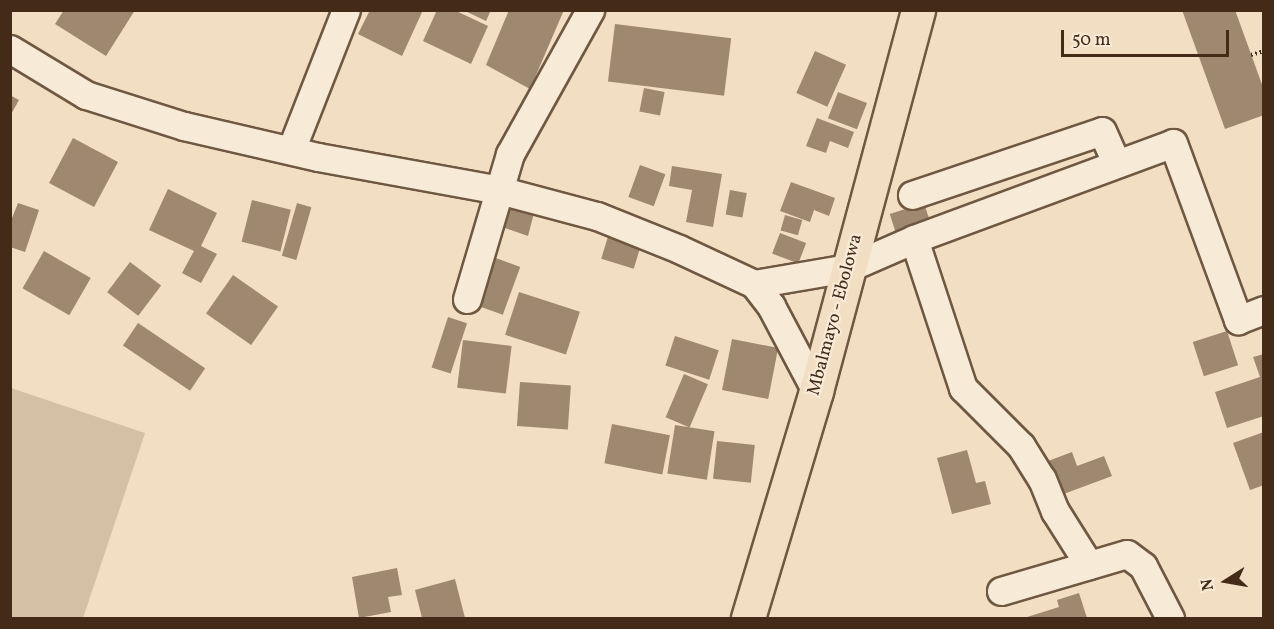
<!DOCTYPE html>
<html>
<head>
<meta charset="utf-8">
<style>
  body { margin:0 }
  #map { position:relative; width:1274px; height:629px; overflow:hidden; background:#f2dec2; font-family:Vollkorn,serif }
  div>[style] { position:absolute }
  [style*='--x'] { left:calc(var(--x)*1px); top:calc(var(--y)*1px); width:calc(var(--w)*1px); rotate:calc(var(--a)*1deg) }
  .green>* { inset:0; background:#d4c0a5 }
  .building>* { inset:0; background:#9e8870; transform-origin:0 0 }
  .path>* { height:4px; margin-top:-2px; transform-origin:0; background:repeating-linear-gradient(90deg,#432b18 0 1.5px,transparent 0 4.5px) }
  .roads { filter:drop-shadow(2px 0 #6f5842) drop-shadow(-2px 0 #6f5842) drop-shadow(0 2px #6f5842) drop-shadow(0 -2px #6f5842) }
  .street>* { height:27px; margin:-13.5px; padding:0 13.5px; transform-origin:13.5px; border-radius:13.5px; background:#f7ead7 }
  .highway>* { height:33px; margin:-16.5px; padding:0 16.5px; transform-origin:16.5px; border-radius:16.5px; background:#f2dec2 }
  span { translate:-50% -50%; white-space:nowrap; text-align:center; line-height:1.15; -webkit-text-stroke:4.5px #f7ead7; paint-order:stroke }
  .street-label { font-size:18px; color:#432b18 }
  .frame { position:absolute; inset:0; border:12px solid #432b18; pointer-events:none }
  .north { position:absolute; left:1196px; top:551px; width:60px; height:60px; -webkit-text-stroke:4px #f7ead7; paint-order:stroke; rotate:259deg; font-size:16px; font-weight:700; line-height:24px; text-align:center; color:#432b18 }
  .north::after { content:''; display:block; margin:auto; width:21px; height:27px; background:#432b18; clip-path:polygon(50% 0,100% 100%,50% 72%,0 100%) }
  .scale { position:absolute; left:1061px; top:30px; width:168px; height:27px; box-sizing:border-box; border:3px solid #432b18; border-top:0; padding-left:8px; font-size:18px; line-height:21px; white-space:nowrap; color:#432b18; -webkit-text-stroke:4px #f7ead7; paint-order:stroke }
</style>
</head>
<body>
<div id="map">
  <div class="green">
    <i style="clip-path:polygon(11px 388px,145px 433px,83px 618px,11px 618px)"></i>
  </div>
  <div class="building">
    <i style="clip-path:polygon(64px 10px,135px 10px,106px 56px,55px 24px)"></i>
    <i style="clip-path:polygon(370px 10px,423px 10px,402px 56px,358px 34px)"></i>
    <i style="clip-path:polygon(437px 10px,454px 10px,488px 26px,471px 64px,423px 41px)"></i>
    <i style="clip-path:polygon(463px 10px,491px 10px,486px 21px)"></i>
    <i style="clip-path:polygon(509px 10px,564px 10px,530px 89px,486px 65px)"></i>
    <i style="clip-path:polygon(1182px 10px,1235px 10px,1264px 90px,1264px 115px,1225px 129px)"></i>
    <i style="left:615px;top:24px;width:117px;height:58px;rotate:7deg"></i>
    <i style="left:815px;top:51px;width:34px;height:46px;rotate:24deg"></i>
    <i style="left:644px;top:88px;width:21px;height:24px;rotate:11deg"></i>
    <i style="left:838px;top:92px;width:31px;height:28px;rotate:21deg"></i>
    <i style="clip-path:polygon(10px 95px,19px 100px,10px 116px)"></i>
    <i style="clip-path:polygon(817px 118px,854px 132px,848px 148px,830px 141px,826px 153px,806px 146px)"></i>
    <i style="left:73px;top:138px;width:51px;height:51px;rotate:28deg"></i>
    <i style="left:640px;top:165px;width:27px;height:34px;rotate:20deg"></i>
    <i style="clip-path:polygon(672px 166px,722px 174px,713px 227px,686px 222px,692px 190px,669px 186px)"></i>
    <i style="clip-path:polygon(791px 182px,835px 198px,829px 216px,814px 210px,810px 222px,780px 211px)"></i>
    <i style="clip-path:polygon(168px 189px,217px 213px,201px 246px,217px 254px,201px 283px,182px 273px,194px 251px,149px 230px)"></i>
    <i style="left:730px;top:190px;width:17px;height:25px;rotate:10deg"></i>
    <i style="left:252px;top:200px;width:40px;height:43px;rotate:14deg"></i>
    <i style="clip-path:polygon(507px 202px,535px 209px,528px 236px,499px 226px)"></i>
    <i style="clip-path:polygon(18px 203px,39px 210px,25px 252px,10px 247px,10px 223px)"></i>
    <i style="left:297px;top:203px;width:15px;height:55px;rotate:16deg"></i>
    <i style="left:924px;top:203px;width:20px;height:36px;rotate:72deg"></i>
    <i style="left:785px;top:215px;width:18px;height:16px;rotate:16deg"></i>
    <i style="left:610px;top:230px;width:34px;height:30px;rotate:17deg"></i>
    <i style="left:780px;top:233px;width:28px;height:22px;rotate:21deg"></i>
    <i style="left:44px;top:251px;width:54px;height:43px;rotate:30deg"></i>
    <i style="left:493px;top:257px;width:29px;height:51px;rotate:20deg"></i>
    <i style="left:130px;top:262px;width:39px;height:38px;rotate:37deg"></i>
    <i style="left:233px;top:275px;width:55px;height:47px;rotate:35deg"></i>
    <i style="left:519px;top:292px;width:64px;height:45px;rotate:18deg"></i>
    <i style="left:448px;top:317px;width:20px;height:53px;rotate:18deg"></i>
    <i style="left:138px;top:323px;width:81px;height:27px;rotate:34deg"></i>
    <i style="left:1227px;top:331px;width:36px;height:36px;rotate:72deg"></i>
    <i style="left:675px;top:336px;width:46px;height:31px;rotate:18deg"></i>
    <i style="left:732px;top:339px;width:47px;height:52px;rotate:11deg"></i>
    <i style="left:463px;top:340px;width:49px;height:48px;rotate:7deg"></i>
    <i style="clip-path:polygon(1264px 354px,1264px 416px,1227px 428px,1215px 392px,1260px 377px,1253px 357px)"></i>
    <i style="left:684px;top:374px;width:26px;height:47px;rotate:23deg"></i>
    <i style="left:520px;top:382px;width:51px;height:44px;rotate:4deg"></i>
    <i style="left:612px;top:424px;width:59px;height:40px;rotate:11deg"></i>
    <i style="left:675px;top:425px;width:40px;height:49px;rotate:9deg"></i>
    <i style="clip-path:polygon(1264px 432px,1264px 485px,1250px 490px,1233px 443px)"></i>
    <i style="left:717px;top:441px;width:38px;height:38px;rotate:6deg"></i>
    <i style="clip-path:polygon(967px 450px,976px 483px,985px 481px,991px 504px,952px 514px,937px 458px)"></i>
    <i style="clip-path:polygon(1072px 452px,1077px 466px,1104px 456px,1112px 476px,1061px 495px,1048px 461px)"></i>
    <i style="clip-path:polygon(397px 568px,402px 595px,388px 597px,391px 612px,359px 618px,352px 577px)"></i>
    <i style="clip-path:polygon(455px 579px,465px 618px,422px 618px,415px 590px)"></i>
    <i style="clip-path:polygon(1079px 593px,1087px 618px,1024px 618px,1059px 607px,1057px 600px)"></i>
  </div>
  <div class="path">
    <i style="--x:1251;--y:55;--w:14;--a:-17"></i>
  </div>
  <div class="roads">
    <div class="street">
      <i style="--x:10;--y:49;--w:89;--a:31.2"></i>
      <i style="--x:86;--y:95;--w:103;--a:17.6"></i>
      <i style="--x:184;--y:126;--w:138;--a:13"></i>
      <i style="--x:318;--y:157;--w:184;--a:10.3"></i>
      <i style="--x:499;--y:190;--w:101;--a:14.9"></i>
      <i style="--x:597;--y:216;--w:88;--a:21.9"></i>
      <i style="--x:679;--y:249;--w:83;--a:25"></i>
      <i style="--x:754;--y:284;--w:28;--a:52"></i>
      <i style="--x:771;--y:306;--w:96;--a:62.1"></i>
      <i style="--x:291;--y:150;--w:150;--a:-68.6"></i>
      <i style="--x:912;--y:195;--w:200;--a:-18.6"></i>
      <i style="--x:1102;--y:131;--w:35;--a:66"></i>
      <i style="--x:914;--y:239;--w:157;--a:71.8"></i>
      <i style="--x:963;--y:388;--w:82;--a:45"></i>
      <i style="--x:1021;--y:446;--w:39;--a:58"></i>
      <i style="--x:1042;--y:479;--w:35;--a:68"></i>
      <i style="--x:1055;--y:511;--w:64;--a:57.8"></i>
      <i style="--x:754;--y:284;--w:95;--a:-9.7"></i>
      <i style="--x:848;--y:268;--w:72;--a:-23.7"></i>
      <i style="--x:914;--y:239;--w:276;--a:-20.3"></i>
      <i style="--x:1173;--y:143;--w:189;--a:69.8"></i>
      <i style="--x:1238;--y:320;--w:28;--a:-21"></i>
      <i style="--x:467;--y:299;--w:151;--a:-73.5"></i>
      <i style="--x:510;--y:154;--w:165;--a:-60.9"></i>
      <i style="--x:1001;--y:591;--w:131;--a:-16.4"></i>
      <i style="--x:1127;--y:554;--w:20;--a:37"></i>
      <i style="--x:1143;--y:566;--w:59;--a:62.6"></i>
    </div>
    <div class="highway">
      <i style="--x:748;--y:618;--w:237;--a:-73.3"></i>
      <i style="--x:816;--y:391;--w:394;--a:-75"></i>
    </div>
  </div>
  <div class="street-label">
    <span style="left:836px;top:315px;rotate:-75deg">Mbalmayo - Ebolowa</span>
  </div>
  <div class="frame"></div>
  <div class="north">N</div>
  <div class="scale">50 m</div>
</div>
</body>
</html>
